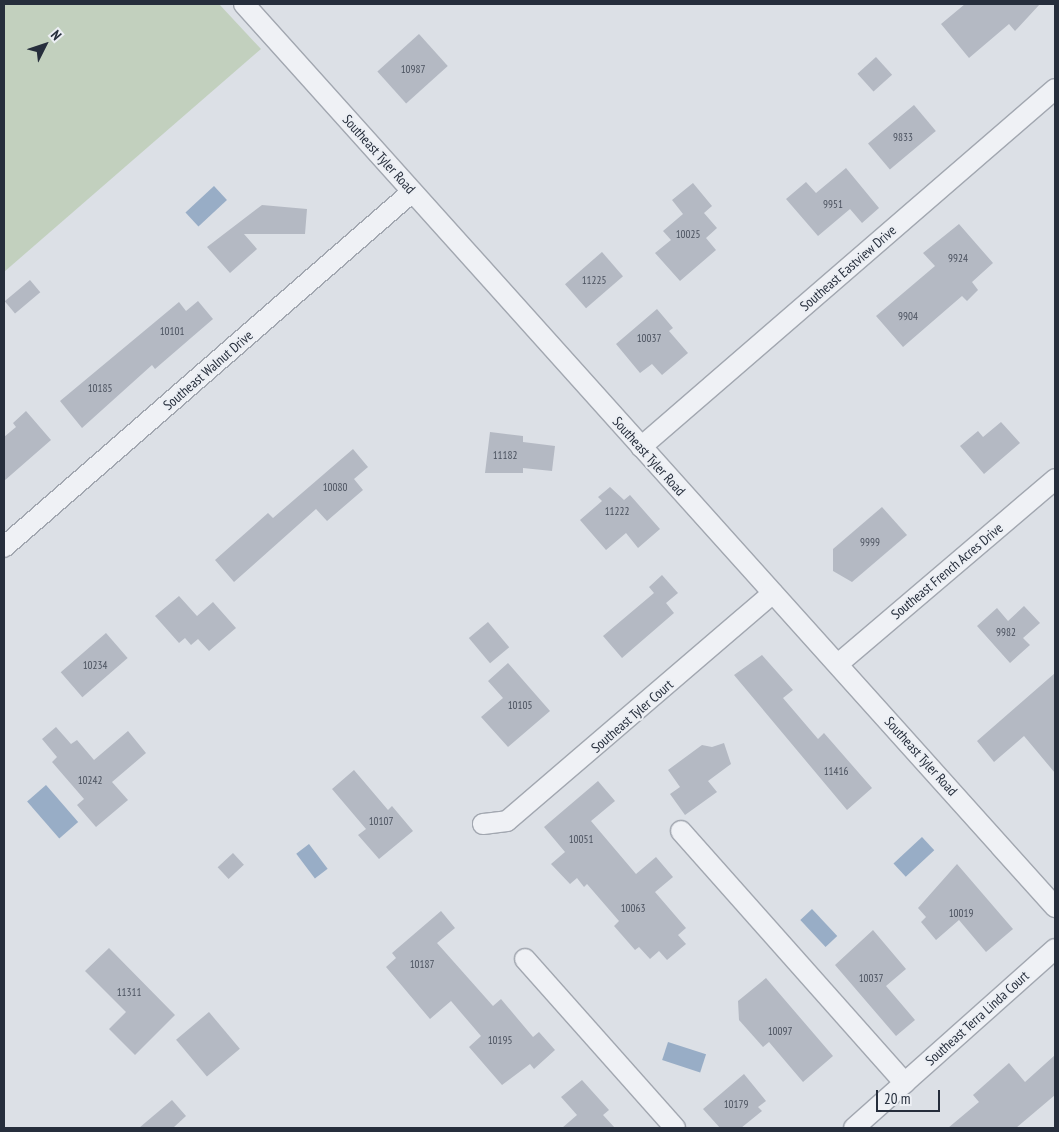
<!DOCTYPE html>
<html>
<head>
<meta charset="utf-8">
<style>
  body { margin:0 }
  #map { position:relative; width:1059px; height:1132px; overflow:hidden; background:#dce0e6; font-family:"PT Sans Narrow",sans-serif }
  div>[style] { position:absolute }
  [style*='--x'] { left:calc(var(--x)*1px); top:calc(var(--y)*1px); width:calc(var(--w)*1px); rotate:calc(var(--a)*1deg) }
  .green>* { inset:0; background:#c2d0be }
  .water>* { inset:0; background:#98adc6; transform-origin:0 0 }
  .building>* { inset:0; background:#b4b9c3; transform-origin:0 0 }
  .roads { filter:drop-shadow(1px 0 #a2a7b0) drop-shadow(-1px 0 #a2a7b0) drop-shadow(0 1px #a2a7b0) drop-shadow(0 -1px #a2a7b0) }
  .minor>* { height:20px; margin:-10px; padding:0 10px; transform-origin:10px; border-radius:10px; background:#eff1f5 }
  span { translate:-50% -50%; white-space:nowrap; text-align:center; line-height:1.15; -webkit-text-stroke:4px #eceff4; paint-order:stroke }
  .number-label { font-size:11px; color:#4a515e }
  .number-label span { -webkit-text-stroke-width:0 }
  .street-label { font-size:14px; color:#262e3c }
  .frame { position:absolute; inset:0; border:5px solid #262e3c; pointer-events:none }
  .north { position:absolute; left:20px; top:20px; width:50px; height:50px; -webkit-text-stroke:4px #eceff4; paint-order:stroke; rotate:49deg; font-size:14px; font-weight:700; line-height:20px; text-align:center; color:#262e3c }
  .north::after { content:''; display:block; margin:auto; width:18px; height:22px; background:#262e3c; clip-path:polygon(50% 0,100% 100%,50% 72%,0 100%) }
  .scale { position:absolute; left:876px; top:1090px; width:64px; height:22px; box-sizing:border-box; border:2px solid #262e3c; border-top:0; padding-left:6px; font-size:15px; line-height:18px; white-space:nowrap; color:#262e3c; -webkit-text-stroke:4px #eceff4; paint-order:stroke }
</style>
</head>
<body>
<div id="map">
  <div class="green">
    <i style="clip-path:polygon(4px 4px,219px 4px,261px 49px,4px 272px)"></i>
  </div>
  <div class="water">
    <i style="left:214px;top:186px;width:19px;height:39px;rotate:47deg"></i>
    <i style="left:46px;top:785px;width:49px;height:25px;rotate:49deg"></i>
    <i style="left:922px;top:837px;width:18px;height:39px;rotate:47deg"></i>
    <i style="left:309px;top:844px;width:31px;height:16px;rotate:53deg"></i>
    <i style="left:812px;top:909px;width:37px;height:16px;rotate:47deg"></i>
    <i style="left:668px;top:1042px;width:40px;height:19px;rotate:18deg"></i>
  </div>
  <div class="building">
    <i style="clip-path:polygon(965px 4px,1040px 4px,1015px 31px,1009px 24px,969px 58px,941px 24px)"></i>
    <i style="left:419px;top:34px;width:43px;height:56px;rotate:48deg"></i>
    <i style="left:876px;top:57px;width:24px;height:25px;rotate:48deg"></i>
    <i style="left:914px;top:105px;width:34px;height:60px;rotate:50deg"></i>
    <i style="clip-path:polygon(846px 168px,879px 208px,862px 223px,850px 209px,818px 236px,786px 199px,806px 182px,816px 193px)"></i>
    <i style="clip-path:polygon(693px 183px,712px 206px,704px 213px,717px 228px,706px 238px,716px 250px,680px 281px,655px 253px,671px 240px,663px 231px,683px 214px,672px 200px)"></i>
    <i style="clip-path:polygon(262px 205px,307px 209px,305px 234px,244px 234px,257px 249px,230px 273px,207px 247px)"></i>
    <i style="clip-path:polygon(959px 224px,993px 263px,972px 282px,978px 290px,967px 301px,962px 296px,903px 347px,876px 316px,935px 266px,923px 253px)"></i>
    <i style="left:602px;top:252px;width:32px;height:49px;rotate:49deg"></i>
    <i style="left:30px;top:280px;width:16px;height:33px;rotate:50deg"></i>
    <i style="clip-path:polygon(198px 301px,213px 319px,155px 369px,152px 365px,82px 428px,60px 401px,179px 302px,186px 311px)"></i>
    <i style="clip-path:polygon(657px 309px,673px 328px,669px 331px,688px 353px,662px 375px,652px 364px,640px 373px,616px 344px)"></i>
    <i style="clip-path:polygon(26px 411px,51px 440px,4px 481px,4px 437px,16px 427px,13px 423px)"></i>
    <i style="clip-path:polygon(1001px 422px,1020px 443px,984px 474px,960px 446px,978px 431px,983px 437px)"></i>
    <i style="clip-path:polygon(490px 432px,523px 436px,523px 442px,555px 446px,552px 471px,523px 468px,523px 473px,485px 473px)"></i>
    <i style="clip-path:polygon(353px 449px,368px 467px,354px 479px,363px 490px,327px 521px,316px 509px,234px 582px,215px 560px,268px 513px,273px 518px)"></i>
    <i style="clip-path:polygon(610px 487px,624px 500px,630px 495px,660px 529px,638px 548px,626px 533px,606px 550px,580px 520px,602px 501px,598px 497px)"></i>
    <i style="clip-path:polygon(882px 507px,907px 535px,852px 582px,833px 571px,833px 549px)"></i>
    <i style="clip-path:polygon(662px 575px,678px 593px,666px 603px,674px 613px,622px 658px,603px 636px,654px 593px,649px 587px)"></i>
    <i style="clip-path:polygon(179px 596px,197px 616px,213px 602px,236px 628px,209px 651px,198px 639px,191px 645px,185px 638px,179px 643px,155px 616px)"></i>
    <i style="clip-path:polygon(1024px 606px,1040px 623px,1023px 638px,1030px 645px,1010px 663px,977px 626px,997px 608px,1008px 621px)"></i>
    <i style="left:488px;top:622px;width:33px;height:25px;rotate:50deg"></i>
    <i style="left:106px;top:633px;width:33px;height:60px;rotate:49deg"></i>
    <i style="clip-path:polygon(762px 655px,793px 690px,783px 698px,818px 739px,824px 733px,872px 788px,847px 810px,734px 675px)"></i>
    <i style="clip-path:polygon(508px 663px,550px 711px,508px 747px,481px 717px,503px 698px,488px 681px)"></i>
    <i style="clip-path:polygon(1055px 673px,1055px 773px,1024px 736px,994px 762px,977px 741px)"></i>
    <i style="clip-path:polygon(56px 727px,71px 744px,77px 740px,94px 760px,128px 731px,146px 753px,112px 782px,128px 800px,96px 827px,77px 805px,84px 799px,52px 762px,57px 757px,42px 739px)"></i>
    <i style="clip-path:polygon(724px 743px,731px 764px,708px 781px,717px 792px,685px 815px,670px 794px,680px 787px,668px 770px,702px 745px,712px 747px)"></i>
    <i style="clip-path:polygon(354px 770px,388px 810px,392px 806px,413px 831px,379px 859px,358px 835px,366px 829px,332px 789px)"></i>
    <i style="clip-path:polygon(598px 781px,615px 801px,591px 821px,636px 874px,656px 857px,673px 877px,655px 892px,686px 928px,678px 935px,686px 944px,667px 960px,659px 951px,650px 959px,639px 947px,635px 950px,614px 926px,619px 921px,587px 884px,584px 887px,577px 878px,570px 884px,551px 864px,565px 852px,544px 827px)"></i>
    <i style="left:233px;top:853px;width:16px;height:21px;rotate:47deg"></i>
    <i style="clip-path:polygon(957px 864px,1013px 929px,986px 952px,959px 920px,936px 940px,921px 922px,926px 917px,918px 908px)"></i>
    <i style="clip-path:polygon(441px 911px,455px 928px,437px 943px,493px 1006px,501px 999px,533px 1037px,539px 1032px,555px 1050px,534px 1069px,530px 1064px,502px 1085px,469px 1047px,481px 1036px,451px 1001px,430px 1019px,386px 967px,396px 958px,392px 953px)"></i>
    <i style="clip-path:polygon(873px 930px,906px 969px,886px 986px,915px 1020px,896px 1036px,835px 965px)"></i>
    <i style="clip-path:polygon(109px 948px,175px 1015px,135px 1055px,109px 1029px,126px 1012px,85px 971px)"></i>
    <i style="clip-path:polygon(766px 978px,833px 1056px,803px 1082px,769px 1042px,763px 1047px,739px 1020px,738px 1001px)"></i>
    <i style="left:209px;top:1012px;width:48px;height:43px;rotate:50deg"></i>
    <i style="clip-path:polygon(1055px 1055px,1055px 1095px,1016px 1128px,948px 1128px,979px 1102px,973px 1095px,1009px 1063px,1025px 1082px)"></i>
    <i style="clip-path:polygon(744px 1074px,766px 1101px,758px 1107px,762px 1111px,741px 1128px,720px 1128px,703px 1109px)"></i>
    <i style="clip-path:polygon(582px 1080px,609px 1110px,603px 1115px,615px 1128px,562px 1128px,577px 1115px,561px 1097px)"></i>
    <i style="clip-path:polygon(172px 1100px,186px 1116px,173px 1128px,139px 1128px)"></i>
  </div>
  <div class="roads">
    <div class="minor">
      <i style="--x:244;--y:4;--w:1214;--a:48.07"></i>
      <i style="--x:641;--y:447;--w:547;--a:-40.85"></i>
      <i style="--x:4;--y:547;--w:541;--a:-41.03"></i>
      <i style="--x:838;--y:664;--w:285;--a:-40.4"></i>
      <i style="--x:483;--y:824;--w:24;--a:-7"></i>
      <i style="--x:507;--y:821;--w:350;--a:-40.6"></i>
      <i style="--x:681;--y:831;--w:337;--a:48.4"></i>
      <i style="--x:525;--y:959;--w:226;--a:48.4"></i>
      <i style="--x:854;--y:1128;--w:269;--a:-41.7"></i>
    </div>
  </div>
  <div class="number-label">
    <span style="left:413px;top:69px">10987</span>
    <span style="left:903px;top:137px">9833</span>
    <span style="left:833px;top:204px">9951</span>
    <span style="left:688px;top:234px">10025</span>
    <span style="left:958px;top:258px">9924</span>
    <span style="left:594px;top:280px">11225</span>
    <span style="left:908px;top:316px">9904</span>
    <span style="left:172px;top:331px">10101</span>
    <span style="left:649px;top:338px">10037</span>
    <span style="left:100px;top:388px">10185</span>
    <span style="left:505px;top:455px">11182</span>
    <span style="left:335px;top:487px">10080</span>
    <span style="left:617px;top:511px">11222</span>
    <span style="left:870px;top:542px">9999</span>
    <span style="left:1006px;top:632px">9982</span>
    <span style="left:95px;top:665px">10234</span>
    <span style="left:520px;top:705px">10105</span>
    <span style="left:836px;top:771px">11416</span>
    <span style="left:90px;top:780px">10242</span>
    <span style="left:381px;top:821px">10107</span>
    <span style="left:581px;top:839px">10051</span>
    <span style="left:633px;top:908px">10063</span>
    <span style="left:961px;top:913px">10019</span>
    <span style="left:422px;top:964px">10187</span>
    <span style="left:871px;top:978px">10037</span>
    <span style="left:129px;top:992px">11311</span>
    <span style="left:780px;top:1031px">10097</span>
    <span style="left:500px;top:1040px">10195</span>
    <span style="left:736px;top:1104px">10179</span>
  </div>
  <div class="street-label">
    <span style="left:379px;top:154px;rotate:48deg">Southeast Tyler Road</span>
    <span style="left:848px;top:268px;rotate:-41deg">Southeast Eastview Drive</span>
    <span style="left:208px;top:370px;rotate:-41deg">Southeast Walnut Drive</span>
    <span style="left:649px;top:456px;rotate:48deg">Southeast Tyler Road</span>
    <span style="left:947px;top:571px;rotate:-40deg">Southeast French Acres Drive</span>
    <span style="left:632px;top:716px;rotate:-41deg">Southeast Tyler Court</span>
    <span style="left:921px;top:756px;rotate:48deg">Southeast Tyler Road</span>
    <span style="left:977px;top:1018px;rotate:-42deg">Southeast Terra Linda Court</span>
  </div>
  <div class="frame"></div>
  <div class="north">N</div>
  <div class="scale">20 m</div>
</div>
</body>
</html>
